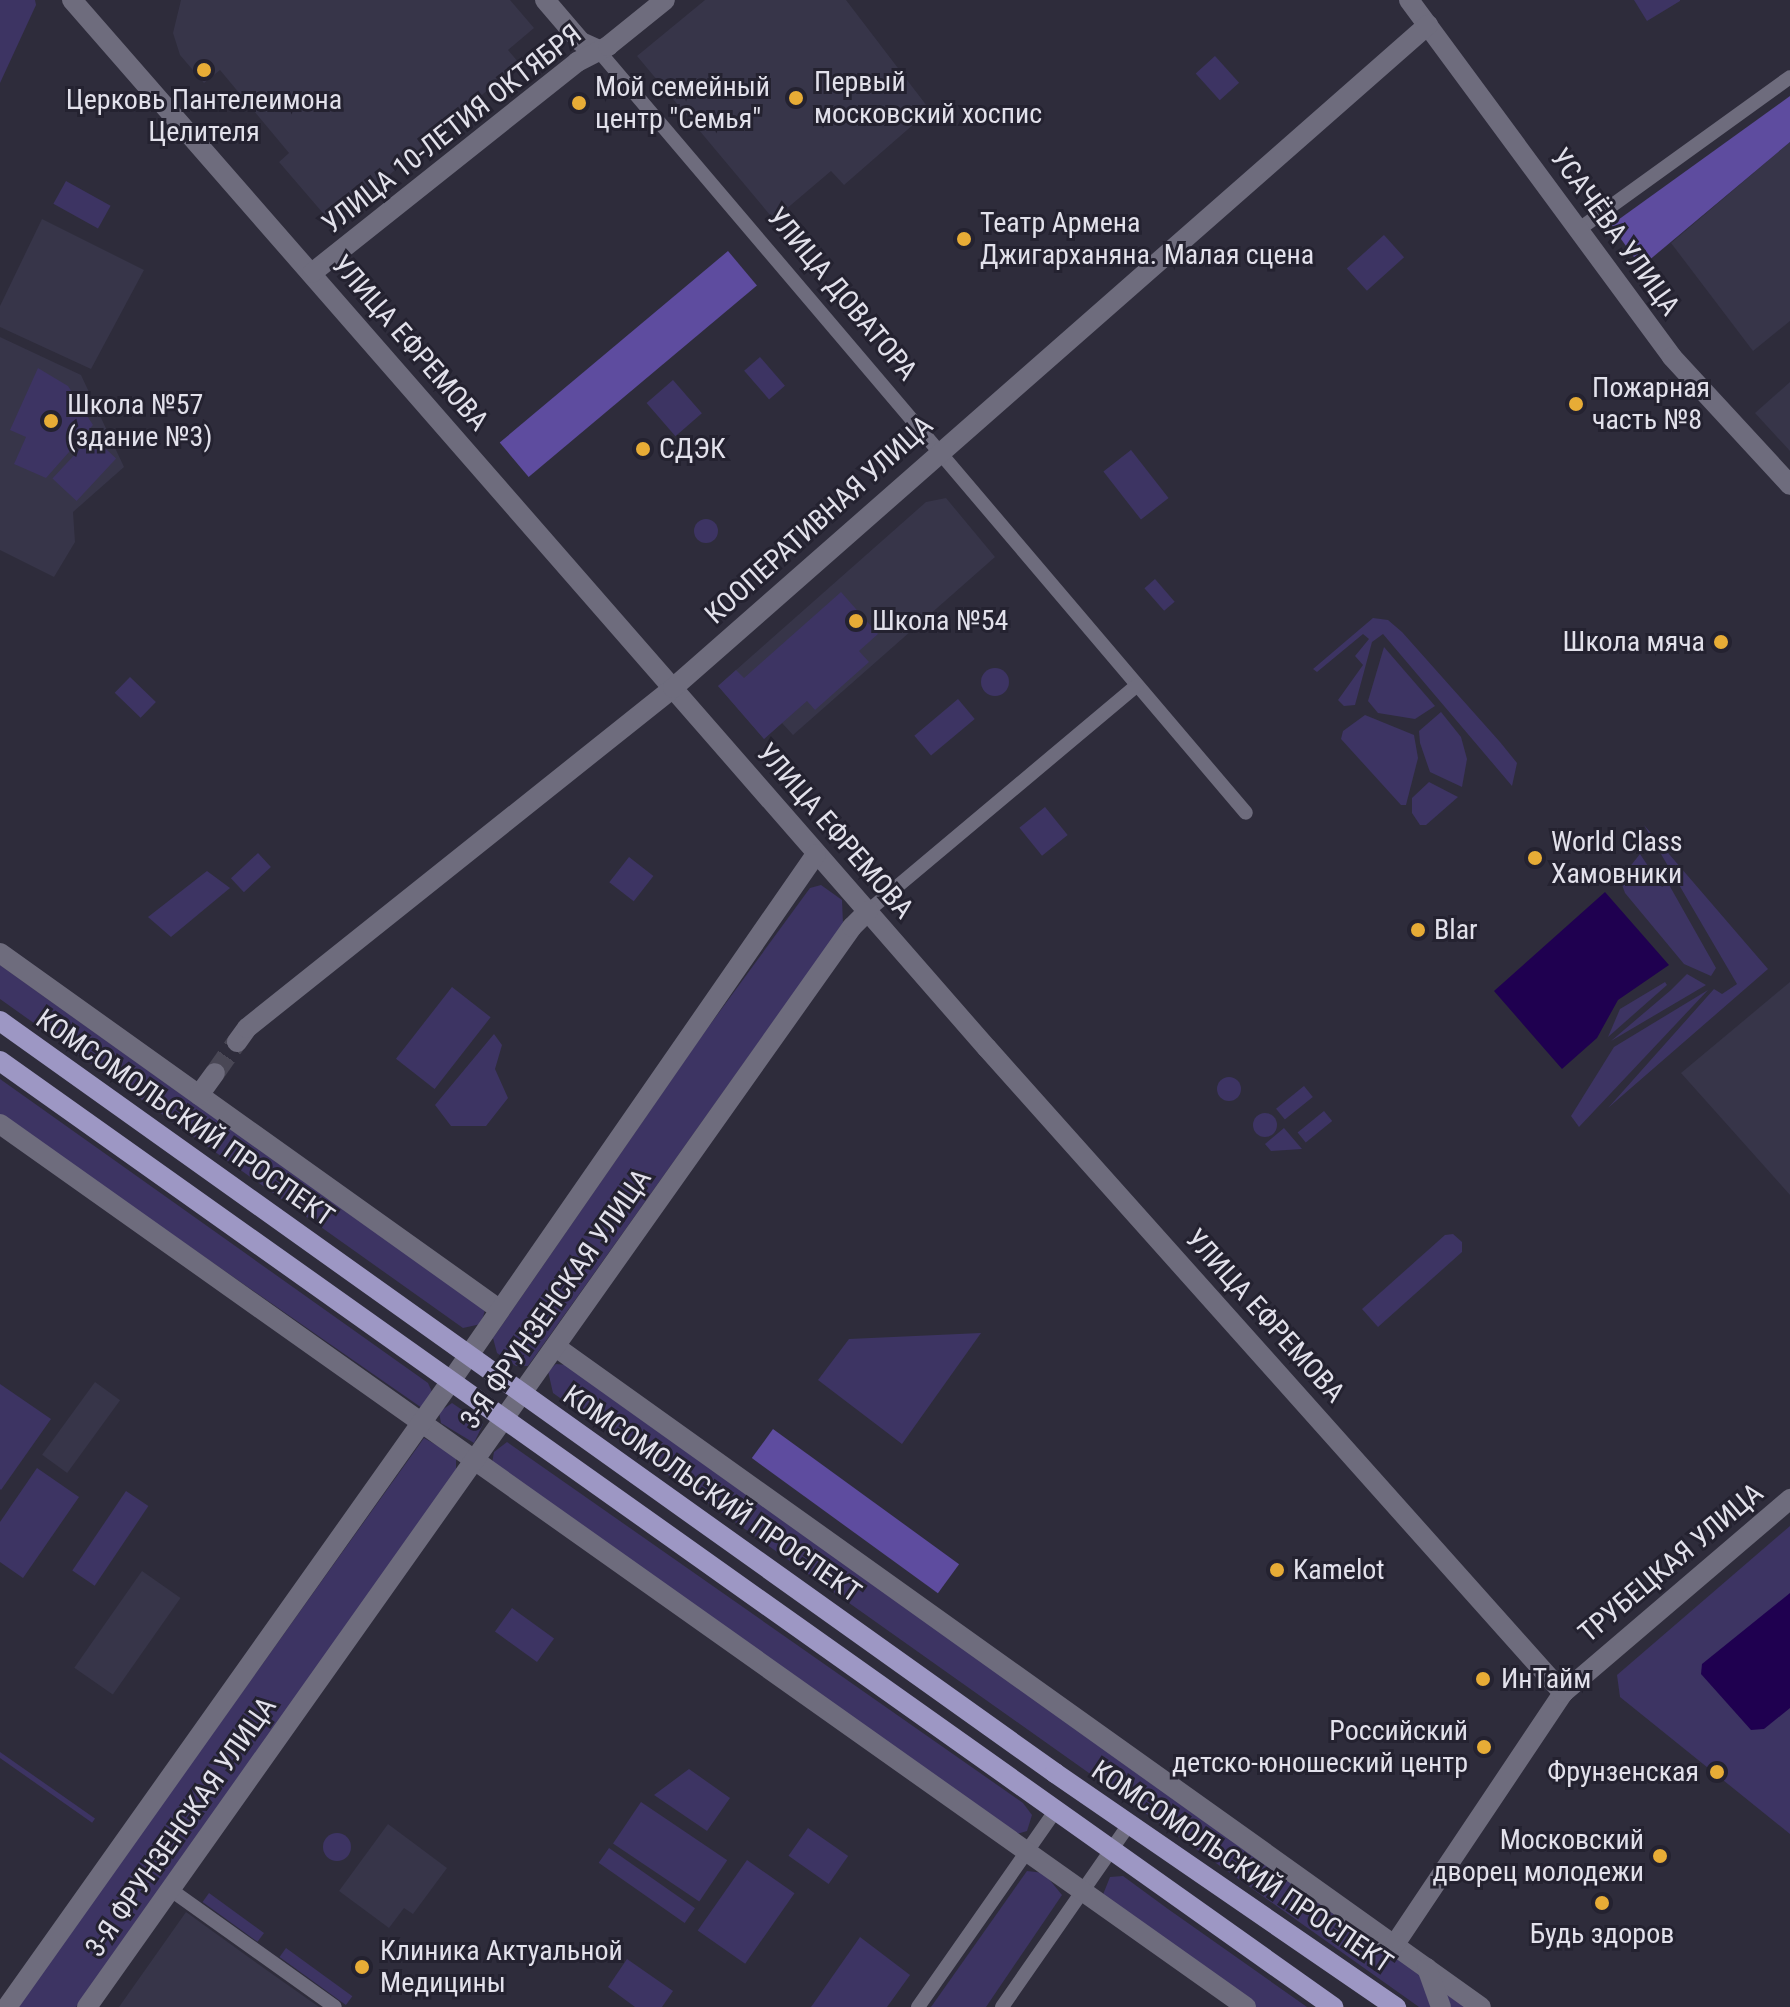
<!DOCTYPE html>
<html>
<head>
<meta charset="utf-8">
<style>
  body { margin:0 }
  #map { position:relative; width:1790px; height:2007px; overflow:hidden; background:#2e2c3b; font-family:"Roboto Condensed",sans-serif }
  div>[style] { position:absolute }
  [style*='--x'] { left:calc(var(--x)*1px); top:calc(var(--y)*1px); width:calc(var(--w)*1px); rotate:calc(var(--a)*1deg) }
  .built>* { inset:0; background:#373549; transform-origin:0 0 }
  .green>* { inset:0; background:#3d3463; transform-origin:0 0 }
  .round { border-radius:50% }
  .forest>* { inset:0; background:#5e4c9f; transform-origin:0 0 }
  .water>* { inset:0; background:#1f0050 }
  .secondary-tunnel>* { height:20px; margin-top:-10px; transform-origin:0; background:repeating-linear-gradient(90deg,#494755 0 20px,transparent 0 30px) }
  .street>* { height:14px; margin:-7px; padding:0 7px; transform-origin:7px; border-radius:7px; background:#6e6c7d }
  .secondary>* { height:20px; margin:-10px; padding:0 10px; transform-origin:10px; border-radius:10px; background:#6e6c7d }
  .primary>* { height:20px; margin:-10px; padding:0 10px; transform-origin:10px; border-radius:10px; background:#9d97c4 }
  .dots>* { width:22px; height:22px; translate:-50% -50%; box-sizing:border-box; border:4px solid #242230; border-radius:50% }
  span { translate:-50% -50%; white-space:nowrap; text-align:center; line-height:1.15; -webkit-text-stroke:6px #242230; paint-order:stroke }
  .poi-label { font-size:28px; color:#e2e1eb }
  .left { translate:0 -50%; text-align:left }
  .right { translate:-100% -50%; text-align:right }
  .street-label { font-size:28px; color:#e2e1eb }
</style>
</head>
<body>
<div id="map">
  <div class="built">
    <i style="clip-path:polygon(181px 0,510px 0,534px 28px,508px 50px,519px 63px,366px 195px,361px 189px,328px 219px,279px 162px,289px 153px,220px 70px,204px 83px,180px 55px,173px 33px)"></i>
    <i style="clip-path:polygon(705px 0,846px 0,930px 110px,844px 185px,831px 171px,778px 216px,770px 215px,637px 56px)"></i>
    <i style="clip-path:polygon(1790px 142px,1790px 321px,1753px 351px,1671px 243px)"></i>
    <i style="clip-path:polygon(42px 219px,144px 270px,91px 369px,0 327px,0 306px)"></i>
    <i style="clip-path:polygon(0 337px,81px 375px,124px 467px,73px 512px,75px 542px,54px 577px,0 550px)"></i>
    <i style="clip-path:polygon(1790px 382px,1790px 451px,1755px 413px)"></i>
    <i style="clip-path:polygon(946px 498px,995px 557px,793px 735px,782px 723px,764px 739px,718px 686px,926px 502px)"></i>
    <i style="clip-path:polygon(1790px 982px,1790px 1195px,1681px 1073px)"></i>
    <i style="left:95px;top:1382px;width:31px;height:90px;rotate:36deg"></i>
    <i style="left:142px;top:1571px;width:47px;height:118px;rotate:35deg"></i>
    <i style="clip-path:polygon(388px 1824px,447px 1868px,413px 1914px,404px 1908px,389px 1928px,339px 1891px)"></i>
    <i style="clip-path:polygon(186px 1912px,258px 1964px,319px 2007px,119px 2007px)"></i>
  </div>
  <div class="green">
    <i style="clip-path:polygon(0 0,35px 0,36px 5px,0 83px)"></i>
    <i style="clip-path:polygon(1634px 0,1680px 0,1680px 1px,1647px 21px)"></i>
    <i style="left:1215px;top:56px;width:36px;height:26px;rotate:48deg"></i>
    <i style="left:66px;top:181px;width:51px;height:26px;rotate:29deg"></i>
    <i style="left:1384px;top:235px;width:30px;height:50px;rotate:48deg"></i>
    <i style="left:760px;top:357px;width:38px;height:21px;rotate:49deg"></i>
    <i style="clip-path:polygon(38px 368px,68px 386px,93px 425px,46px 478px,14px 464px,26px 437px,10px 430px)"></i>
    <i style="left:673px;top:380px;width:44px;height:35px;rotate:49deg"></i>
    <i style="left:92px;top:436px;width:33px;height:58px;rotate:43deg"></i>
    <i style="left:1131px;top:450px;width:61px;height:35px;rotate:52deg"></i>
    <i class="round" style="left:694px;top:519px;width:24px;height:24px"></i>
    <i style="left:1155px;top:579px;width:30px;height:14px;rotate:49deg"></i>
    <i style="clip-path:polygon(841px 592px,878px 634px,859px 651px,869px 662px,815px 710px,807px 701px,764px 739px,718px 686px,736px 670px,744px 678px)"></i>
    <i style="clip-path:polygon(1373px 618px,1388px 620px,1402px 632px,1500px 742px,1517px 763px,1512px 786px,1383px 634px,1372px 642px,1355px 705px,1344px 706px,1338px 700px,1363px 665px,1355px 656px,1369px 639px,1363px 634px,1317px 672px,1313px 669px)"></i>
    <i style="clip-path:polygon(1384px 647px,1435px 706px,1415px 719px,1378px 713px,1368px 701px)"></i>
    <i class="round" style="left:981px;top:668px;width:28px;height:28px"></i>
    <i style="left:130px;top:677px;width:36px;height:22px;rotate:44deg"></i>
    <i style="left:958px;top:699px;width:26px;height:57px;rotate:50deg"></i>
    <i style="clip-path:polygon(1441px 712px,1461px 737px,1467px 759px,1462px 787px,1430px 772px,1420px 743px,1419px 731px)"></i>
    <i style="clip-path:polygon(1365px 715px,1414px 735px,1418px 758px,1406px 805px,1401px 805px,1341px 739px,1343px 731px)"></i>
    <i style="clip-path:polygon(1429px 782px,1458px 797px,1426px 825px,1420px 825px,1412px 813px,1412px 798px)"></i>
    <i style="left:1045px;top:807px;width:36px;height:33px;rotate:51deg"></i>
    <i style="clip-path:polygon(1644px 825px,1768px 969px,1608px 1108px,1714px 989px,1722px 994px,1737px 984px)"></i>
    <i style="left:258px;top:853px;width:19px;height:37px;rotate:47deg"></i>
    <i style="clip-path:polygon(1640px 854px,1662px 887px,1668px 883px,1716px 968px,1711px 976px,1684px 964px,1625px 893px,1620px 879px)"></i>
    <i style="left:629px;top:857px;width:31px;height:32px;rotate:38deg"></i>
    <i style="clip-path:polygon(207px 871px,230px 888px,171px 937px,148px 917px)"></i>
    <i style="clip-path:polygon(821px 885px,842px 900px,843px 924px,528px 1366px,516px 1366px,497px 1353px,493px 1338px,701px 1037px,810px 888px)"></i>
    <i style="clip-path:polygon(0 965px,485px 1310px,481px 1324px,463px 1328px,0 999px)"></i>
    <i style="clip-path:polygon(1687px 974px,1706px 985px,1611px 1041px,1671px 990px)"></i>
    <i style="clip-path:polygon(1665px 982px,1667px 985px,1608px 1037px,1620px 1009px)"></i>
    <i style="left:452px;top:987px;width:49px;height:91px;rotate:38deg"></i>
    <i style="clip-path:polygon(1708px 990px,1579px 1127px,1571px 1116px,1614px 1047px)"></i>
    <i style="clip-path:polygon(494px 1034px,502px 1045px,495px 1069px,508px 1098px,486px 1126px,451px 1126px,435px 1105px)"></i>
    <i class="round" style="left:1217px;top:1077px;width:24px;height:24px"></i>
    <i style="clip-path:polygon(0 1079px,428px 1383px,433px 1394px,422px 1408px,0 1115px)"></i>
    <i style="left:1304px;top:1086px;width:14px;height:36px;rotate:51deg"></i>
    <i style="left:1324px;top:1111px;width:13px;height:34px;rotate:51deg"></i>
    <i class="round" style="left:1253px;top:1113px;width:24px;height:24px"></i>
    <i style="clip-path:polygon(1284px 1128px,1302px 1149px,1271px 1151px,1265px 1144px)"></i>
    <i style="clip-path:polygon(1453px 1234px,1462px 1242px,1462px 1252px,1378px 1327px,1362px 1309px,1445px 1235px)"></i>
    <i style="clip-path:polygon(981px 1333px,902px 1444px,818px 1380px,849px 1339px)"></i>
    <i style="clip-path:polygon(567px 1365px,1369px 1939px,1467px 2007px,1419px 2007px,553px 1393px,548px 1371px,556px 1364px)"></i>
    <i style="clip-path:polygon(0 1384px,51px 1419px,1px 1490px,0 1489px)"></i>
    <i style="clip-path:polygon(452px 1403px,483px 1424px,474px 1443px,441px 1423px,439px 1412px)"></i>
    <i style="clip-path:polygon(424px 1438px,456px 1456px,456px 1474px,76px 2007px,17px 2007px)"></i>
    <i style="clip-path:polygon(507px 1442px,1023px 1803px,1032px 1815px,1027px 1831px,1013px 1835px,492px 1463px,494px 1452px)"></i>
    <i style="clip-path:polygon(37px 1468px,79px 1497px,23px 1578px,0 1562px,0 1522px)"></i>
    <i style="left:126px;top:1491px;width:27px;height:96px;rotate:34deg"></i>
    <i style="clip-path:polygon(1790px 1526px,1790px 1834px,1620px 1697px,1617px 1675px)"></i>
    <i style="left:512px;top:1608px;width:52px;height:29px;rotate:36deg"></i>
    <i style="left:0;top:1752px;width:116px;height:5px;rotate:35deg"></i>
    <i style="clip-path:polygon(689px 1769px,730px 1798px,707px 1831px,654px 1795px)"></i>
    <i style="left:641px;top:1802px;width:104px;height:50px;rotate:34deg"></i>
    <i style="left:808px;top:1828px;width:49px;height:34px;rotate:35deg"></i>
    <i class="round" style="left:323px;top:1833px;width:28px;height:28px"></i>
    <i style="left:609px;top:1848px;width:105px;height:18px;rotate:35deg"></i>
    <i style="left:747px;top:1860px;width:58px;height:86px;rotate:35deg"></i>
    <i style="clip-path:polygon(1027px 1871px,1044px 1873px,1062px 1895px,986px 2007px,931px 2007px)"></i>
    <i style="clip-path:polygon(1123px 1876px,1168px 1909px,1307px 2007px,1253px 2007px,1102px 1897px,1110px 1877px)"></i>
    <i style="left:209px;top:1893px;width:68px;height:11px;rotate:36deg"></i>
    <i style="clip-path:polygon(860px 1937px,910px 1975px,887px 2007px,811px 2007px)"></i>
    <i style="left:286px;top:1948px;width:82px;height:11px;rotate:36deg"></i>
    <i style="clip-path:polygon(627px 1959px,673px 1991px,662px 2007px,635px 2007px,608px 1987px)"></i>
  </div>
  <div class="forest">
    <i style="clip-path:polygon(1790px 96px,1790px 142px,1641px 267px,1611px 225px)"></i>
    <i style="left:728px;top:251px;width:45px;height:298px;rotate:50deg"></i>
    <i style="left:773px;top:1429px;width:230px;height:36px;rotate:36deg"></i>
  </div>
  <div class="water">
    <i style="clip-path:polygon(1605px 892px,1669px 965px,1618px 1000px,1597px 1038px,1562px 1069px,1494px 991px)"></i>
    <i style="clip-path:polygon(1790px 1593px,1790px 1708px,1764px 1729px,1751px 1730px,1701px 1674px,1702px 1664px)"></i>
  </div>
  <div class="secondary-tunnel">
    <i style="--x:215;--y:1073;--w:38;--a:-55"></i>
  </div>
  <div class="street">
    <i style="--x:597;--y:49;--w:1002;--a:49.65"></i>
    <i style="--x:1578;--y:230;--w:261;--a:-35.8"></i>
    <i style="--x:868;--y:911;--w:351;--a:-40"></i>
    <i style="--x:171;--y:1890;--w:201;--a:35.5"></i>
    <i style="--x:918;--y:2007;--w:241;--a:-55"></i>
    <i style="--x:1002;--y:2007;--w:223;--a:-55.2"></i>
  </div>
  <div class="secondary">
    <i style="--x:72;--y:0;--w:1391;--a:48.88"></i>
    <i style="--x:987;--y:1048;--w:865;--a:48.23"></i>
    <i style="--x:545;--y:0;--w:55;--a:49.4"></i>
    <i style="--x:581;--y:42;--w:17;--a:24"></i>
    <i style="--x:1409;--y:0;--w:443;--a:53.6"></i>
    <i style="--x:1672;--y:357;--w:174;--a:47.3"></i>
    <i style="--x:312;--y:273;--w:339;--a:-38.5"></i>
    <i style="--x:577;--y:62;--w:35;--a:-27"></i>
    <i style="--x:608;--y:46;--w:73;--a:-38.9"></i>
    <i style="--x:0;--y:953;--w:613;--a:35.51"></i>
    <i style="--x:237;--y:1042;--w:17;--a:-54"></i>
    <i style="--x:247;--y:1028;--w:545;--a:-38.59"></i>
    <i style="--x:673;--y:688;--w:1005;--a:-41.29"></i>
    <i style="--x:199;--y:1095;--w:27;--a:-54"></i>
    <i style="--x:0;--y:1124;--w:1527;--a:35.32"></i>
    <i style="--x:556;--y:1347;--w:1136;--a:35.51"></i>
    <i style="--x:1395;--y:1944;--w:302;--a:-56.2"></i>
    <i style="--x:1563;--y:1693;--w:299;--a:-40.5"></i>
    <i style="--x:1427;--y:1968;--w:41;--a:70.3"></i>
    <i style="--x:7;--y:2007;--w:767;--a:-54.65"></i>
    <i style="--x:451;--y:1381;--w:641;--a:-55.29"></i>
    <i style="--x:87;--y:2007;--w:1323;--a:-54.69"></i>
    <i style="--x:852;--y:927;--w:23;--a:-45"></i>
  </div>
  <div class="primary">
    <i style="--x:0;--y:1021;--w:1296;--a:35.48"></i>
    <i style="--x:1055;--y:1773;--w:414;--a:34.5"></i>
    <i style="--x:0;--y:1061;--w:1635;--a:35.36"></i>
  </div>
  <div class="dots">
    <i style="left:204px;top:70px;background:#e7ac36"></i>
    <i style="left:796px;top:98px;background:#e7ac36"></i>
    <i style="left:579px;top:103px;background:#e7ac36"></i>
    <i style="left:964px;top:239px;background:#e7ac36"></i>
    <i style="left:1576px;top:404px;background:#e7ac36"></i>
    <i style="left:51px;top:421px;background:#e7ac36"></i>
    <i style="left:643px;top:449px;background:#e7ac36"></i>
    <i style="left:856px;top:621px;background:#e7ac36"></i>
    <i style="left:1721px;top:642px;background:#e7ac36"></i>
    <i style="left:1535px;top:858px;background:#e7ac36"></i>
    <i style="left:1418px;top:930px;background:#e7ac36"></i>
    <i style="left:1277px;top:1570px;background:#e7ac36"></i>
    <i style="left:1483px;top:1679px;background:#e7ac36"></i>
    <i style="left:1484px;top:1747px;background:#e7ac36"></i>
    <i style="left:1717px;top:1772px;background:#e7ac36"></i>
    <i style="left:1660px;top:1856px;background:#e7ac36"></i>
    <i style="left:1602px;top:1903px;background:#e7ac36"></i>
    <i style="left:362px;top:1967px;background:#e7ac36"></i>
  </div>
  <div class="poi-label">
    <span class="left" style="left:814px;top:98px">Первый<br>московский хоспис</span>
    <span class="left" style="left:595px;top:103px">Мой семейный<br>центр "Семья"</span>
    <span style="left:204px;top:116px">Церковь Пантелеимона<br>Целителя</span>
    <span class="left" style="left:980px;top:239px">Театр Армена<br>Джигарханяна. Малая сцена</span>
    <span class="left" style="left:1592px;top:404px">Пожарная<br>часть №8</span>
    <span class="left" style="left:67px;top:421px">Школа №57<br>(здание №3)</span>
    <span class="left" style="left:659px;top:449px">СДЭК</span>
    <span class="left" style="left:872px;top:621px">Школа №54</span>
    <span class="right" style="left:1705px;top:642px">Школа мяча</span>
    <span class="left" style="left:1551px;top:858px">World Class<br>Хамовники</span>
    <span class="left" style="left:1434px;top:930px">Blar</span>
    <span class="left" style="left:1293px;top:1570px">Kamelot</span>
    <span class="left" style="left:1501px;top:1679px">ИнТайм</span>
    <span class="right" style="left:1468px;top:1747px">Российский<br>детско-юношеский центр</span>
    <span class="right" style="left:1699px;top:1772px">Фрунзенская</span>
    <span class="right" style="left:1644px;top:1856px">Московский<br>дворец молодежи</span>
    <span style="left:1602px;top:1934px">Будь здоров</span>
    <span class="left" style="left:380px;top:1967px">Клиника Актуальной<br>Медицины</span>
  </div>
  <div class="street-label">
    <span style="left:452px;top:129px;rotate:-38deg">УЛИЦА 10-ЛЕТИЯ ОКТЯБРЯ</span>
    <span style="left:1615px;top:232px;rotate:54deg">УСАЧЁВА УЛИЦА</span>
    <span style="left:842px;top:294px;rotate:50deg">УЛИЦА ДОВАТОРА</span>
    <span style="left:410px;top:343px;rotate:49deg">УЛИЦА ЕФРЕМОВА</span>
    <span style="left:819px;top:520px;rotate:-42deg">КООПЕРАТИВНАЯ УЛИЦА</span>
    <span style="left:835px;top:831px;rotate:49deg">УЛИЦА ЕФРЕМОВА</span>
    <span style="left:185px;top:1118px;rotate:35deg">КОМСОМОЛЬСКИЙ ПРОСПЕКТ</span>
    <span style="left:556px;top:1299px;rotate:-55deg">3-Я ФРУНЗЕНСКАЯ УЛИЦА</span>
    <span style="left:1265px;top:1316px;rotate:48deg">УЛИЦА ЕФРЕМОВА</span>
    <span style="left:712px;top:1494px;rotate:35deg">КОМСОМОЛЬСКИЙ ПРОСПЕКТ</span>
    <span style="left:1671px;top:1563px;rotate:-40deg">ТРУБЕЦКАЯ УЛИЦА</span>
    <span style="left:181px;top:1827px;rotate:-55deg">3-Я ФРУНЗЕНСКАЯ УЛИЦА</span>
    <span style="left:1242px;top:1867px;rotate:34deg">КОМСОМОЛЬСКИЙ ПРОСПЕКТ</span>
  </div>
</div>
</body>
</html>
